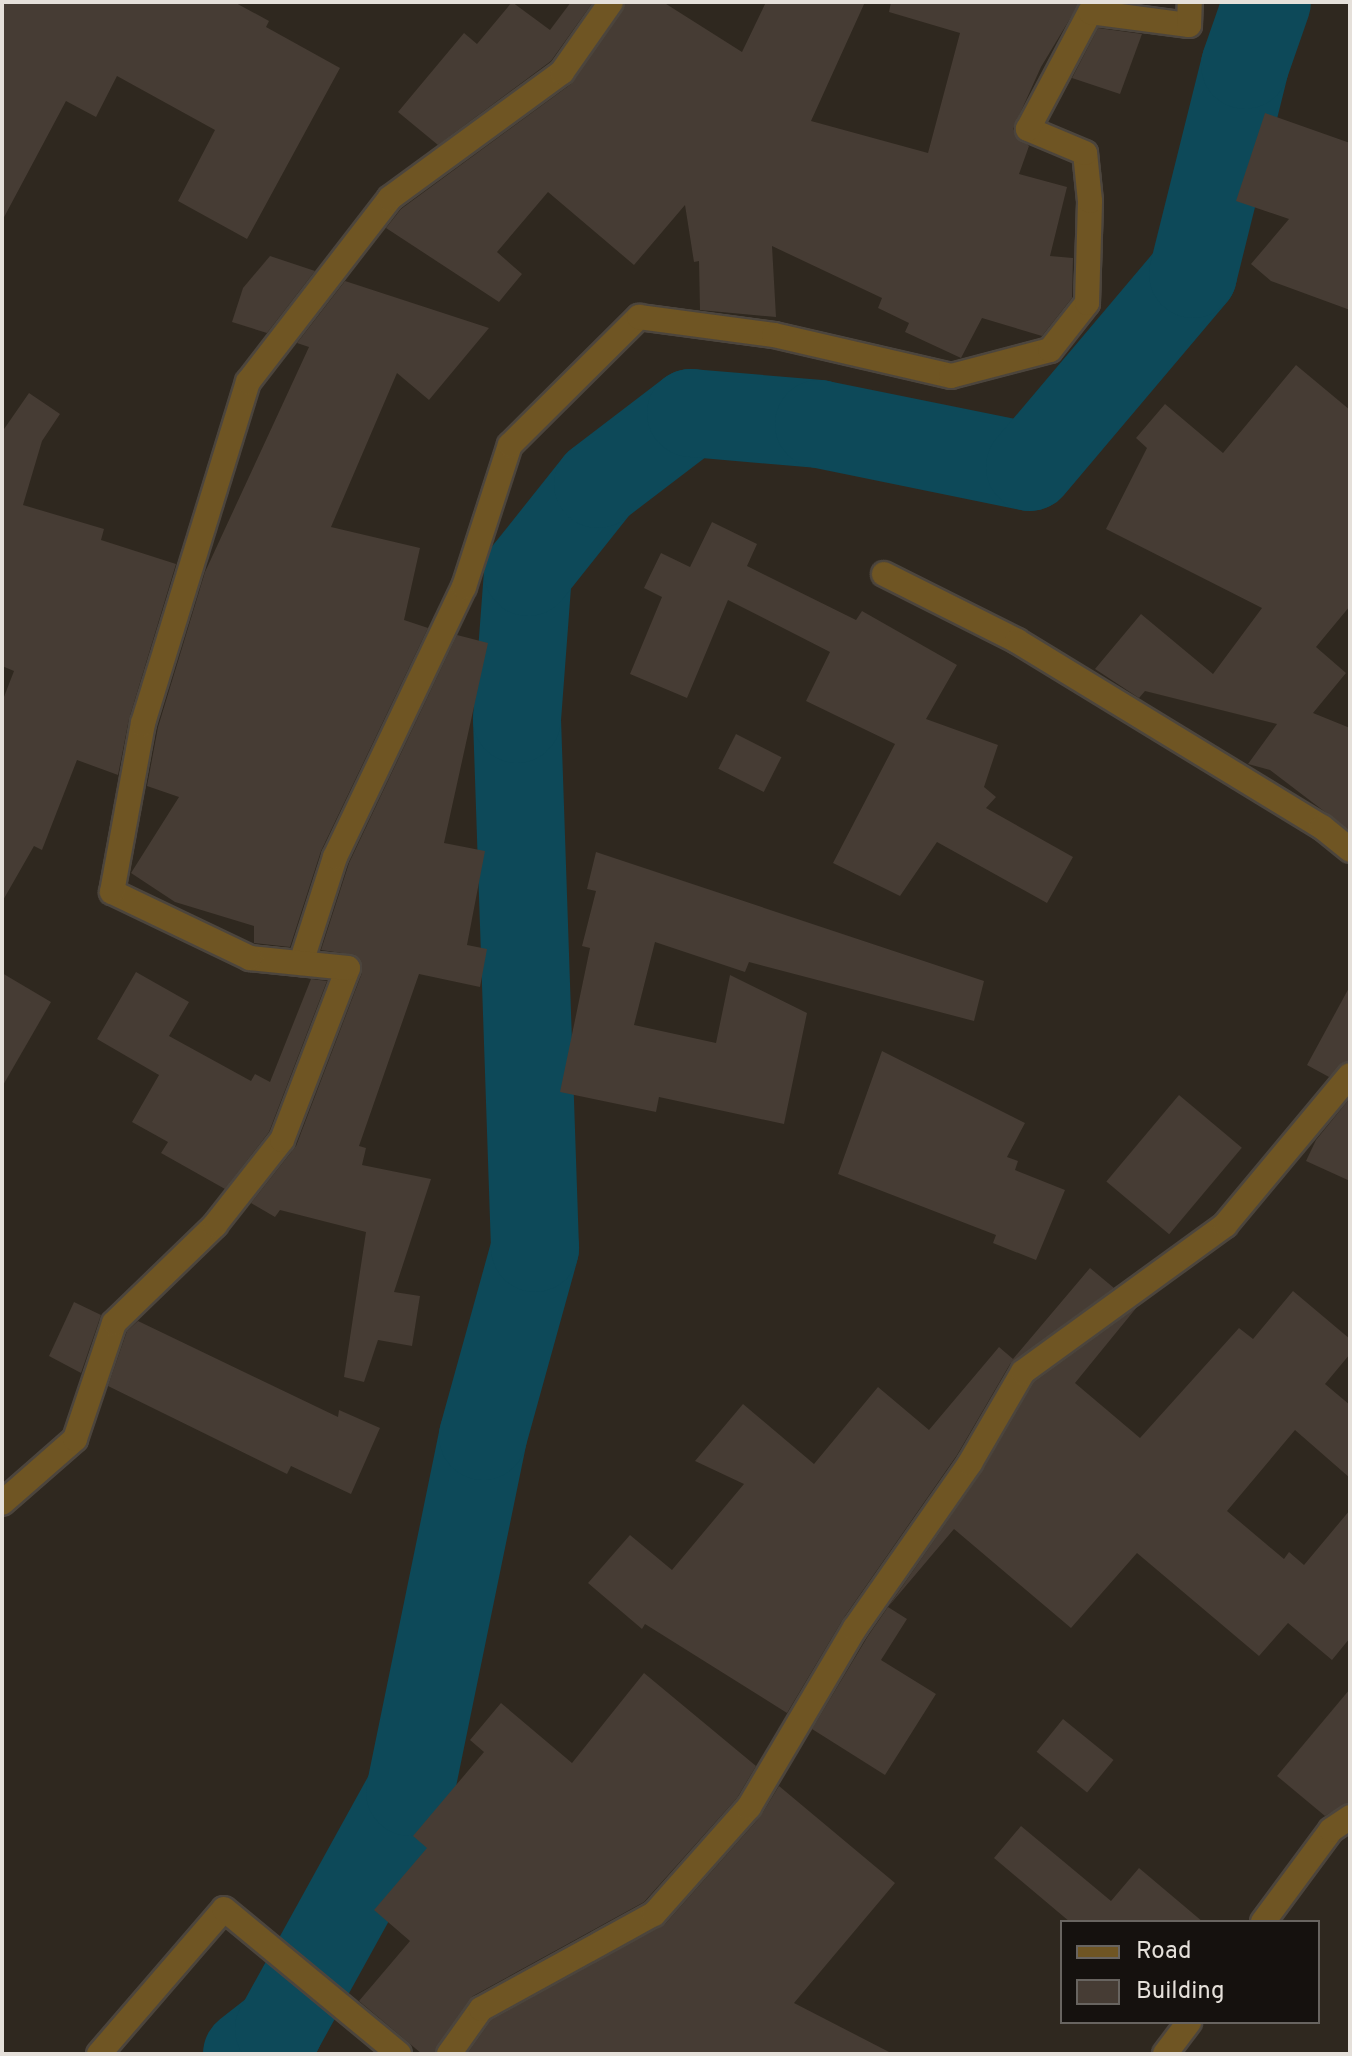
<!DOCTYPE html>
<html>
<head>
<meta charset="utf-8">
<style>
  body { margin:0 }
  #map { position:relative; width:1352px; height:2056px; overflow:hidden; background:#2f281f; font-family:Overpass,sans-serif }
  div>[style] { position:absolute }
  [style*='--x'] { left:calc(var(--x)*1px); top:calc(var(--y)*1px); width:calc(var(--w)*1px); rotate:calc(var(--a)*1deg) }
  .river>* { height:88px; margin:-44px; padding:0 44px; transform-origin:44px; border-radius:44px; background:#0d4959 }
  .building>* { inset:0; background:#463c34; transform-origin:0 0 }
  .roads { filter:drop-shadow(2px 0 #4c453d) drop-shadow(-2px 0 #4c453d) drop-shadow(0 2px #4c453d) drop-shadow(0 -2px #4c453d) }
  .minor>* { height:24px; margin:-12px; padding:0 12px; transform-origin:12px; border-radius:12px; background:#6f5523 }
  span { translate:-50% -50%; white-space:nowrap; text-align:center; line-height:1.15; -webkit-text-stroke:6px #15110e; paint-order:stroke }
  .frame { position:absolute; inset:0; border:4px solid #e5e0da; pointer-events:none }
  .legend { position:absolute; left:1060px; top:1920px; width:260px; height:104px; box-sizing:border-box; background:#15110e; border:2px solid #686460; margin:0; padding:10px 14px; list-style:none; font-size:24px; color:#e5e0da }
  .legend li { display:flex; align-items:center; gap:16px; height:40px }
  .legend b { width:40px; border:2px solid #686460 }
</style>
</head>
<body>
<div id="map">
  <div class="river">
    <i style="--x:247;--y:2054;--w:41;--a:-38"></i>
    <i style="--x:279;--y:2029;--w:271;--a:-61.1"></i>
    <i style="--x:410;--y:1792;--w:363;--a:-78.4"></i>
    <i style="--x:483;--y:1436;--w:195;--a:-74.5"></i>
    <i style="--x:535;--y:1248;--w:529;--a:-91.95"></i>
    <i style="--x:517;--y:719;--w:147;--a:-85.7"></i>
    <i style="--x:528;--y:572;--w:112;--a:-51.5"></i>
    <i style="--x:598;--y:484;--w:117;--a:-37.4"></i>
    <i style="--x:691;--y:413;--w:128;--a:4.9"></i>
    <i style="--x:819;--y:424;--w:215;--a:11.5"></i>
    <i style="--x:1030;--y:467;--w:253;--a:-49.8"></i>
    <i style="--x:1193;--y:274;--w:215;--a:-76"></i>
    <i style="--x:1245;--y:65;--w:67;--a:-70.8"></i>
  </div>
  <div class="building">
    <i style="clip-path:polygon(2px 2px,234px 2px,269px 21px,266px 27px,340px 68px,247px 239px,178px 201px,215px 130px,117px 76px,96px 117px,66px 101px,2px 221px)"></i>
    <i style="clip-path:polygon(512px 2px,550px 30px,571px 2px,593px 2px,551px 61px,438px 145px,398px 112px,464px 33px,477px 44px)"></i>
    <i style="clip-path:polygon(626px 2px,663px 2px,742px 52px,766px 2px,865px 2px,811px 121px,928px 153px,960px 33px,889px 12px,891px 2px,1080px 2px,1041px 67px,1013px 129px,1029px 146px,1019px 174px,1067px 187px,1050px 256px,1073px 258px,1072px 298px,1042px 336px,982px 318px,961px 358px,905px 332px,909px 323px,878px 308px,882px 298px,772px 246px,776px 317px,700px 310px,699px 261px,694px 262px,685px 205px,634px 265px,548px 192px,497px 252px,522px 274px,499px 302px,386px 228px,401px 209px,571px 84px)"></i>
    <i style="clip-path:polygon(1098px 28px,1142px 34px,1120px 94px,1072px 78px)"></i>
    <i style="clip-path:polygon(1265px 113px,1350px 143px,1350px 310px,1271px 281px,1251px 264px,1289px 219px,1236px 201px)"></i>
    <i style="clip-path:polygon(270px 256px,315px 271px,267px 333px,232px 322px,243px 288px)"></i>
    <i style="clip-path:polygon(345px 281px,489px 328px,429px 400px,397px 373px,331px 527px,420px 548px,404px 620px,428px 628px,321px 851px,290px 947px,254px 943px,254px 926px,175px 902px,131px 873px,179px 797px,147px 786px,158px 727px,205px 572px,309px 347px,297px 343px)"></i>
    <i style="clip-path:polygon(1296px 365px,1350px 410px,1350px 606px,1316px 647px,1346px 673px,1313px 713px,1350px 728px,1350px 831px,1270px 770px,1248px 764px,1277px 724px,1145px 691px,1139px 698px,1095px 669px,1141px 614px,1213px 674px,1262px 608px,1106px 529px,1147px 448px,1136px 438px,1165px 404px,1223px 453px)"></i>
    <i style="clip-path:polygon(29px 393px,60px 414px,42px 441px,23px 505px,104px 529px,101px 540px,176px 564px,129px 719px,118px 775px,77px 760px,42px 850px,34px 846px,2px 902px,2px 702px,14px 671px,2px 666px,2px 432px)"></i>
    <i style="clip-path:polygon(712px 522px,757px 544px,747px 566px,856px 620px,862px 611px,957px 665px,926px 719px,998px 745px,984px 787px,996px 797px,986px 808px,1073px 857px,1047px 903px,937px 842px,900px 896px,833px 863px,895px 744px,806px 701px,830px 652px,728px 600px,687px 698px,630px 674px,662px 597px,644px 588px,661px 553px,690px 567px)"></i>
    <i style="clip-path:polygon(457px 635px,488px 643px,444px 843px,485px 851px,467px 945px,487px 949px,480px 987px,419px 974px,359px 1146px,366px 1148px,362px 1165px,431px 1179px,394px 1292px,420px 1296px,412px 1346px,378px 1340px,364px 1382px,344px 1377px,366px 1232px,280px 1210px,275px 1217px,251px 1203px,296px 1146px,362px 973px,355px 955px,321px 950px,349px 863px)"></i>
    <i style="left:736px;top:734px;width:51px;height:39px;rotate:27deg"></i>
    <i style="clip-path:polygon(596px 852px,984px 981px,974px 1021px,749px 962px,745px 972px,655px 942px,634px 1025px,716px 1043px,730px 975px,807px 1013px,784px 1124px,659px 1097px,656px 1112px,560px 1092px,590px 948px,582px 946px,596px 891px,587px 889px)"></i>
    <i style="clip-path:polygon(136px 972px,189px 1002px,169px 1036px,251px 1081px,255px 1074px,270px 1082px,311px 979px,327px 981px,269px 1132px,225px 1189px,161px 1153px,168px 1142px,132px 1122px,159px 1075px,97px 1039px)"></i>
    <i style="clip-path:polygon(2px 973px,51px 1002px,2px 1087px)"></i>
    <i style="clip-path:polygon(1350px 986px,1350px 1060px,1329px 1077px,1307px 1065px)"></i>
    <i style="clip-path:polygon(882px 1051px,1025px 1123px,1007px 1157px,1018px 1161px,1015px 1170px,1065px 1190px,1036px 1260px,993px 1243px,996px 1235px,838px 1174px)"></i>
    <i style="left:1179px;top:1095px;width:82px;height:113px;rotate:40deg"></i>
    <i style="clip-path:polygon(1350px 1098px,1350px 1181px,1306px 1161px,1316px 1140px)"></i>
    <i style="clip-path:polygon(1090px 1268px,1114px 1288px,1010px 1364px,957px 1455px,843px 1619px,787px 1713px,645px 1624px,642px 1629px,588px 1583px,630px 1535px,672px 1570px,744px 1484px,695px 1461px,743px 1404px,814px 1464px,878px 1387px,929px 1430px,999px 1347px,1013px 1359px)"></i>
    <i style="clip-path:polygon(1293px 1291px,1350px 1339px,1350px 1354px,1325px 1384px,1350px 1405px,1350px 1478px,1295px 1430px,1227px 1511px,1284px 1559px,1289px 1552px,1304px 1565px,1350px 1510px,1350px 1638px,1332px 1660px,1288px 1623px,1259px 1656px,1137px 1553px,1071px 1628px,954px 1529px,888px 1607px,907px 1619px,881px 1660px,936px 1694px,885px 1775px,812px 1729px,868px 1636px,982px 1471px,1034px 1382px,1137px 1307px,1075px 1383px,1140px 1438px,1239px 1328px,1253px 1339px)"></i>
    <i style="clip-path:polygon(74px 1302px,101px 1315px,81px 1373px,49px 1356px)"></i>
    <i style="clip-path:polygon(138px 1321px,338px 1417px,339px 1410px,380px 1428px,351px 1494px,291px 1466px,287px 1474px,108px 1386px,127px 1331px)"></i>
    <i style="clip-path:polygon(644px 1673px,756px 1766px,737px 1798px,644px 1902px,473px 1996px,434px 2054px,422px 2054px,359px 2001px,410px 1941px,374px 1910px,427px 1848px,413px 1836px,484px 1752px,470px 1740px,501px 1703px,572px 1763px)"></i>
    <i style="clip-path:polygon(1350px 1689px,1350px 1802px,1325px 1816px,1277px 1776px)"></i>
    <i style="left:1063px;top:1719px;width:65px;height:42px;rotate:39deg"></i>
    <i style="clip-path:polygon(779px 1786px,895px 1883px,794px 2003px,893px 2054px,467px 2054px,491px 2020px,665px 1924px,760px 1817px)"></i>
    <i style="clip-path:polygon(1021px 1826px,1111px 1901px,1139px 1868px,1203px 1922px,1070px 1922px,994px 1858px)"></i>
  </div>
  <div class="roads">
    <div class="minor">
      <i style="--x:884;--y:574;--w:149;--a:26.7"></i>
      <i style="--x:1017;--y:641;--w:357;--a:31.4"></i>
      <i style="--x:1322;--y:827;--w:36;--a:39"></i>
      <i style="--x:301;--y:963;--w:111;--a:-72.2"></i>
      <i style="--x:335;--y:857;--w:299;--a:-64.5"></i>
      <i style="--x:464;--y:587;--w:149;--a:-72.1"></i>
      <i style="--x:510;--y:445;--w:182;--a:-44.8"></i>
      <i style="--x:639;--y:317;--w:136;--a:7.6"></i>
      <i style="--x:774;--y:335;--w:182;--a:13"></i>
      <i style="--x:951;--y:376;--w:102;--a:-14.7"></i>
      <i style="--x:1050;--y:350;--w:60;--a:-51.8"></i>
      <i style="--x:1087;--y:303;--w:102;--a:-88.3"></i>
      <i style="--x:1090;--y:201;--w:48;--a:-95.9"></i>
      <i style="--x:1085;--y:153;--w:62;--a:-157.2"></i>
      <i style="--x:1028;--y:129;--w:132;--a:-62.1"></i>
      <i style="--x:1090;--y:12;--w:100;--a:7.5"></i>
      <i style="--x:1189;--y:25;--w:23;--a:-88"></i>
      <i style="--x:2;--y:1503;--w:97;--a:-41.2"></i>
      <i style="--x:75;--y:1439;--w:122;--a:-71.4"></i>
      <i style="--x:114;--y:1323;--w:141;--a:-44.1"></i>
      <i style="--x:215;--y:1225;--w:108;--a:-51.8"></i>
      <i style="--x:282;--y:1140;--w:184;--a:-69"></i>
      <i style="--x:348;--y:968;--w:99;--a:-174.2"></i>
      <i style="--x:250;--y:958;--w:153;--a:-154.4"></i>
      <i style="--x:112;--y:892;--w:172;--a:-79.6"></i>
      <i style="--x:143;--y:723;--w:357;--a:-72.9"></i>
      <i style="--x:248;--y:382;--w:232;--a:-52.3"></i>
      <i style="--x:390;--y:198;--w:213;--a:-36.2"></i>
      <i style="--x:562;--y:72;--w:85;--a:-55"></i>
      <i style="--x:1263;--y:1922;--w:114;--a:-53.5"></i>
      <i style="--x:1331;--y:1830;--w:23;--a:-34"></i>
      <i style="--x:99;--y:2054;--w:191;--a:-49.2"></i>
      <i style="--x:224;--y:1909;--w:227;--a:39.6"></i>
      <i style="--x:449;--y:2054;--w:55;--a:-54.6"></i>
      <i style="--x:481;--y:2009;--w:197;--a:-28.8"></i>
      <i style="--x:654;--y:1914;--w:143;--a:-48.4"></i>
      <i style="--x:749;--y:1807;--w:208;--a:-59.4"></i>
      <i style="--x:855;--y:1628;--w:201;--a:-55.1"></i>
      <i style="--x:970;--y:1463;--w:105;--a:-59.8"></i>
      <i style="--x:1023;--y:1372;--w:250;--a:-36"></i>
      <i style="--x:1225;--y:1225;--w:195;--a:-50.2"></i>
      <i style="--x:1165;--y:2054;--w:40;--a:-53"></i>
    </div>
  </div>
  <div class="frame"></div>
  <ul class="legend">
  <li><b style="height:10px;background:#6f5523"></b>Road</li>
  <li><b style="height:22px;background:#463c34"></b>Building</li>
  </ul>
</div>
</body>
</html>
